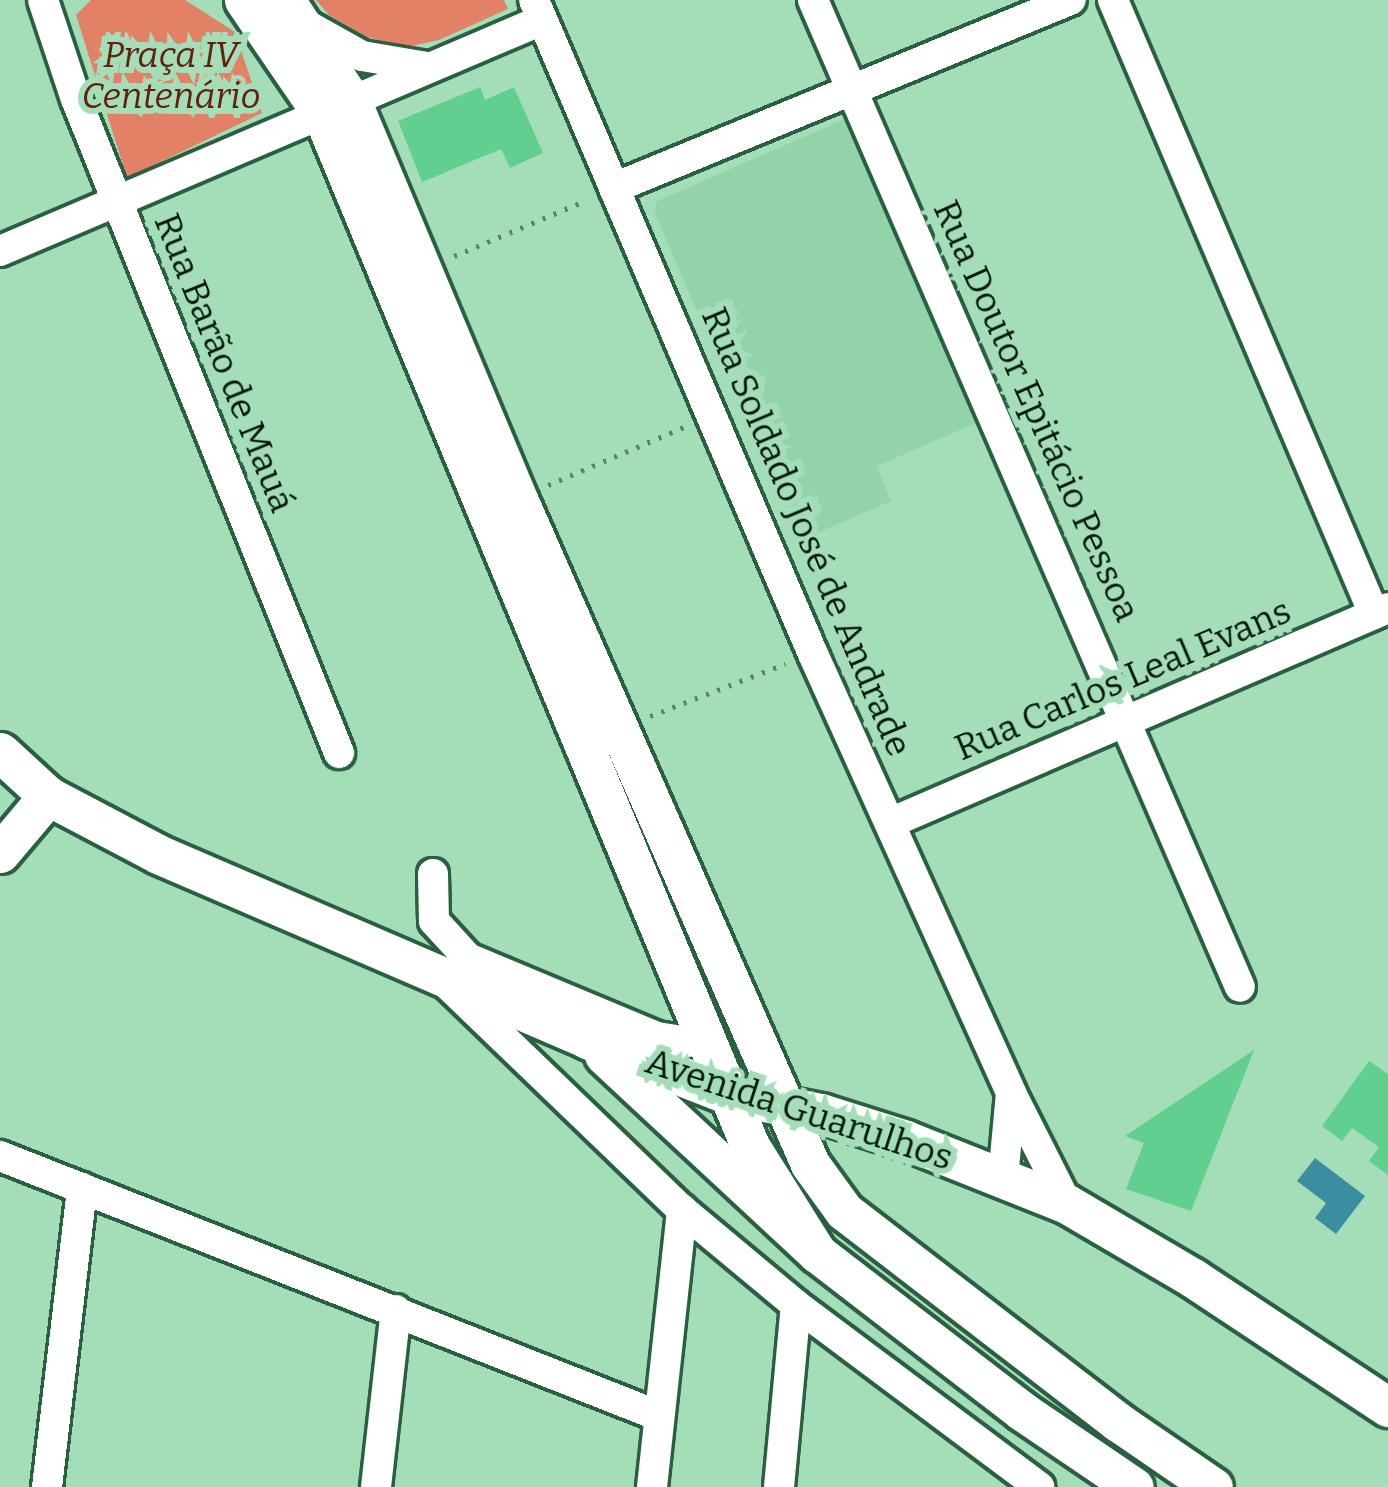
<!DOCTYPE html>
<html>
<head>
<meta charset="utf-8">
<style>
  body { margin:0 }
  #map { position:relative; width:1388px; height:1487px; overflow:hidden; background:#a4deb8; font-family:Bitter,serif }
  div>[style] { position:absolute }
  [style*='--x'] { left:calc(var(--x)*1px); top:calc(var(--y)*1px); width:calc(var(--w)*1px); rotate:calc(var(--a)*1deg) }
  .built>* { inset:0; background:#92d3a9 }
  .green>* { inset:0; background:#e38167 }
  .water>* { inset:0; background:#3b8da0 }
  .building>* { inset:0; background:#61d08f }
  .path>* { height:4.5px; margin-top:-2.25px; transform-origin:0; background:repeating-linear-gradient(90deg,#5a8368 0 3px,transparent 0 12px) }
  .roads { filter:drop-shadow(3px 0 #296040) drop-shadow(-3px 0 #296040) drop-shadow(0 3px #296040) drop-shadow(0 -3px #296040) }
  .minor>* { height:30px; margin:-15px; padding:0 15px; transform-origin:15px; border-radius:15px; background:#fff }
  .major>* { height:39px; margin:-19.5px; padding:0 19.5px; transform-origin:19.5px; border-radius:19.5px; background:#fff }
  span { translate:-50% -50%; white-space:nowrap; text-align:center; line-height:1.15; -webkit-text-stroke:12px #a4deb8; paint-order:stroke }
  .park-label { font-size:36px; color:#64200f; font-style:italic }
  .street-label { font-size:36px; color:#02170a }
</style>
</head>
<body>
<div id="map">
  <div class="built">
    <i style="clip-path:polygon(845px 119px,976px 423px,877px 466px,891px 501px,796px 542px,654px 211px,657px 201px)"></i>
  </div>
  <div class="green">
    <i style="clip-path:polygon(91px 0,185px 0,235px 32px,262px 113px,127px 178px,76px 15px)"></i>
    <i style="clip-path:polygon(316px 0,504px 0,508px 9px,439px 40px,407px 47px,367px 37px,329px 15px)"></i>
  </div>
  <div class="water">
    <i style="clip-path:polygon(1315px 1158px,1365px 1196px,1336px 1234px,1315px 1218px,1326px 1203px,1297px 1181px)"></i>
  </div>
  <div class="building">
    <i style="clip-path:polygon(480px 87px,485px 100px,514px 87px,543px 153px,510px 168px,501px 149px,422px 182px,398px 121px)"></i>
    <i style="clip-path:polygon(1254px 1050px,1191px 1211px,1126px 1189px,1144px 1143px,1125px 1136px)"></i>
    <i style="clip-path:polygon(1369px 1061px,1388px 1074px,1388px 1175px,1369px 1161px,1379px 1147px,1352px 1128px,1342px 1141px,1322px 1126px)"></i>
  </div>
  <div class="path">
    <i style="--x:454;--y:256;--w:144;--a:-22.8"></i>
    <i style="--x:548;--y:485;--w:150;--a:-23.1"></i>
    <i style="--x:650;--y:716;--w:145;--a:-21.1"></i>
  </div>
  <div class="roads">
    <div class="minor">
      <i style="--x:43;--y:0;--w:104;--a:71.6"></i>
      <i style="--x:76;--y:99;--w:705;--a:68.09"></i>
      <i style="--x:534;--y:0;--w:711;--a:66.9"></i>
      <i style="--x:813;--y:654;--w:482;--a:65.7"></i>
      <i style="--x:1011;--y:1093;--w:124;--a:63.2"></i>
      <i style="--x:813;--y:0;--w:1075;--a:66.61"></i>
      <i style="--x:1113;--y:0;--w:667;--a:66.97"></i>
      <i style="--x:305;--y:24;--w:65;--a:29.3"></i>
      <i style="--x:362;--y:56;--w:66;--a:9.6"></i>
      <i style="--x:614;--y:188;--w:494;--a:-22.4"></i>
      <i style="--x:0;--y:251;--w:589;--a:-23.08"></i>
      <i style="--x:890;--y:823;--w:542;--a:-23.35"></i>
      <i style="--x:433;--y:874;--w:47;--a:88.8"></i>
      <i style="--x:434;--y:921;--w:50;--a:47.4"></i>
      <i style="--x:468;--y:958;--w:205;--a:22.7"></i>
      <i style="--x:657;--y:1037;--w:31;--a:9"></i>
      <i style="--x:688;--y:1042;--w:21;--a:-17"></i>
      <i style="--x:447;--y:984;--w:326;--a:43.9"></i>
      <i style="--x:682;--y:1210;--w:148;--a:39.8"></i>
      <i style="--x:796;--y:1305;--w:304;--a:36.8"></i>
      <i style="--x:0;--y:1156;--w:708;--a:21.53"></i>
      <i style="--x:1003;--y:1179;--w:86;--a:-84.7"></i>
      <i style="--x:47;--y:1487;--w:301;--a:-83.3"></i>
      <i style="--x:376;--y:1487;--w:178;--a:-83.6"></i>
      <i style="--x:652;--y:1487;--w:279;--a:-83.8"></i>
      <i style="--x:779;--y:1487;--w:183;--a:-84.7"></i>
    </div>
    <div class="major">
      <i style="--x:244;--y:0;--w:138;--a:55.6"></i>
      <i style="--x:322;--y:114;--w:1117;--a:67.47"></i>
      <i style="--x:750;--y:1146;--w:126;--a:57.9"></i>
      <i style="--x:285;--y:0;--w:120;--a:56.6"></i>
      <i style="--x:351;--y:100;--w:433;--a:67.3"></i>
      <i style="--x:518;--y:499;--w:726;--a:66.29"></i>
      <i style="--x:810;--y:1164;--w:58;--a:54.1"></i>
      <i style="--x:844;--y:1211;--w:346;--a:37.6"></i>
      <i style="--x:1118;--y:1422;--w:115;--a:34.4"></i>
      <i style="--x:0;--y:752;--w:65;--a:42.5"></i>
      <i style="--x:48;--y:796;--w:124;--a:27.8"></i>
      <i style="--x:158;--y:854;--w:467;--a:23.3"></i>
      <i style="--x:587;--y:1039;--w:153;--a:21.5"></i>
      <i style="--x:729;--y:1095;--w:94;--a:11.1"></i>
      <i style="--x:821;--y:1113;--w:89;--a:17.6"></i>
      <i style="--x:906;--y:1140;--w:173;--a:21.7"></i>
      <i style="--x:1067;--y:1204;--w:146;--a:30.4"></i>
      <i style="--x:1193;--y:1278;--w:234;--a:33.5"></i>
      <i style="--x:0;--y:853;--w:75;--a:-49.9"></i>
      <i style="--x:604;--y:1055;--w:291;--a:42.9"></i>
      <i style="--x:817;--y:1253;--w:259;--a:37.6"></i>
      <i style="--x:1022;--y:1411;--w:135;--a:34.2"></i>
    </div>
  </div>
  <div class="park-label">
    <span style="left:171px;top:76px">Praça IV<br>Centenário</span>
  </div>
  <div class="street-label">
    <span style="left:224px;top:363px;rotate:68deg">Rua Barão de Mauá</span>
    <span style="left:1036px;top:411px;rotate:66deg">Rua Doutor Epitácio Pessoa</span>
    <span style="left:806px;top:532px;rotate:67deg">Rua Soldado José de Andrade</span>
    <span style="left:1123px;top:680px;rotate:-23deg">Rua Carlos Leal Evans</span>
    <span style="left:799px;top:1110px;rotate:18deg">Avenida Guarulhos</span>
  </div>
</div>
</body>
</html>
